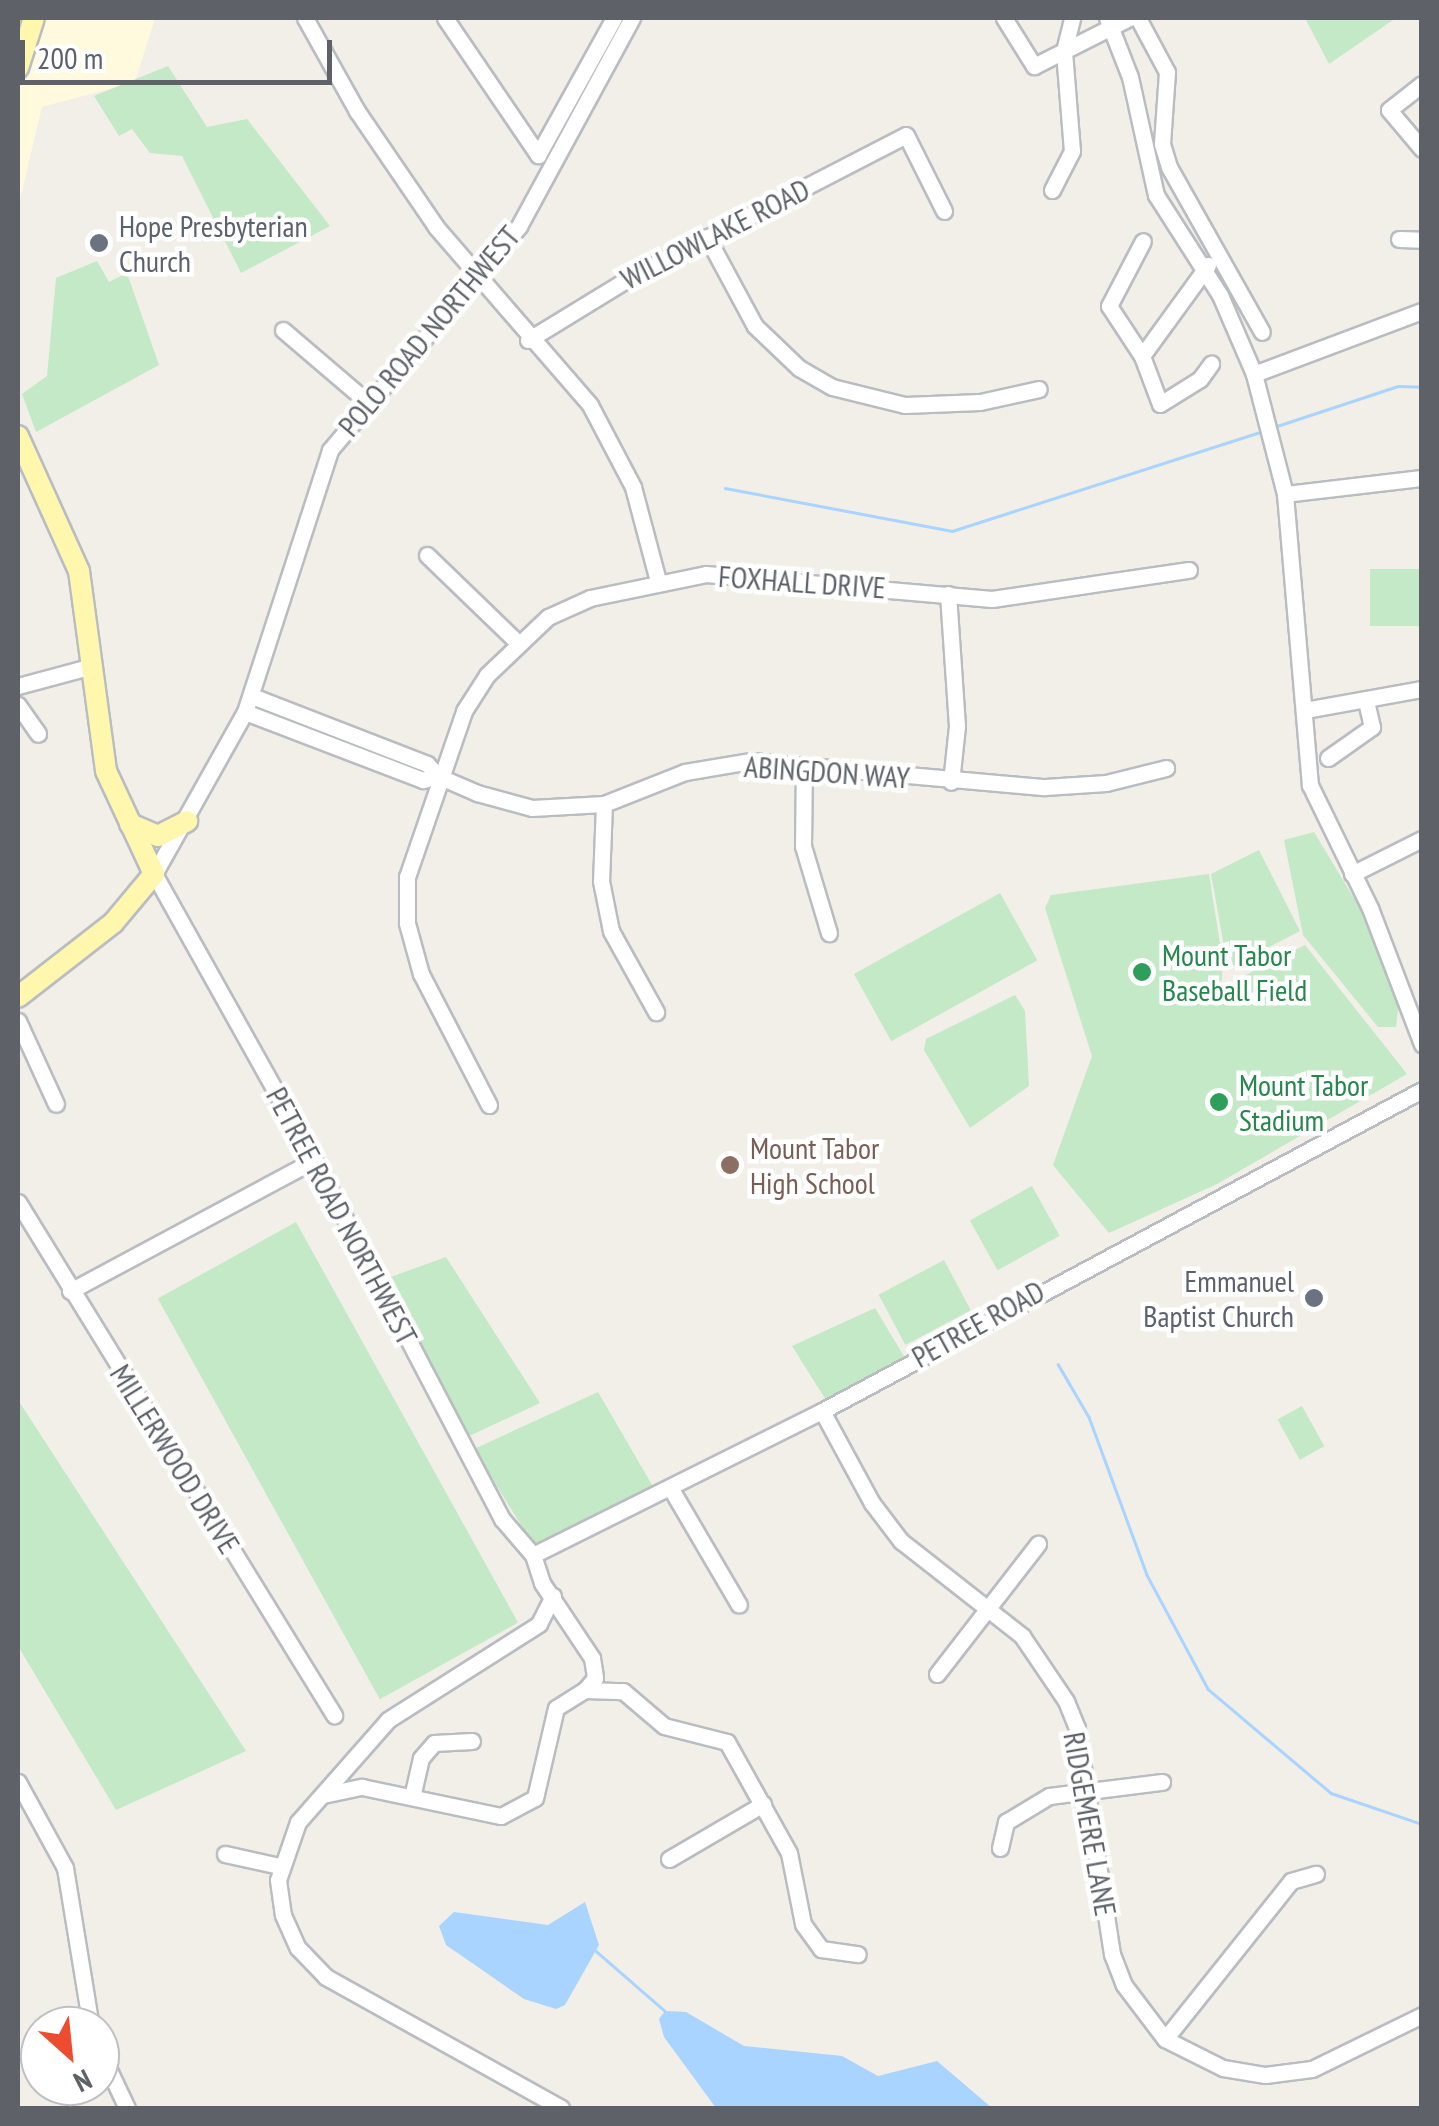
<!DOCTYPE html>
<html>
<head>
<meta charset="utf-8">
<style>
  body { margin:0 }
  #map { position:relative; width:1439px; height:2126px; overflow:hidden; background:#f1efe7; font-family:"PT Sans Narrow",sans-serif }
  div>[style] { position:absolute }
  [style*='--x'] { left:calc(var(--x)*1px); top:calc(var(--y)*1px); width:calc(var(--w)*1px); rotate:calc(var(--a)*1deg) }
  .commercial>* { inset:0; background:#fff9de }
  .green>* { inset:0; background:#c3e9c6; transform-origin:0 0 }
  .water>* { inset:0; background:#a9d4ff }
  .stream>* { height:2.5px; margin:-1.25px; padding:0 1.25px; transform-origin:1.25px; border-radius:1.25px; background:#a9d4ff }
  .roads { filter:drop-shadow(2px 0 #b9bcc1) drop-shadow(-2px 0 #b9bcc1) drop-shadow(0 2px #b9bcc1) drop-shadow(0 -2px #b9bcc1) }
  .minor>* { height:15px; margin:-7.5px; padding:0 7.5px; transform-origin:7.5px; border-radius:7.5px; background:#fff }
  .major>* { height:20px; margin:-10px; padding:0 10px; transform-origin:10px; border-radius:10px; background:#fff7ae }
  .dots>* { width:28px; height:28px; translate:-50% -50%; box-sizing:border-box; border:5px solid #fff; border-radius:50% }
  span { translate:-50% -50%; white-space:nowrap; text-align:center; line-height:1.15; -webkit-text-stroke:9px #fff; paint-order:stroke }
  .worship-label { font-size:30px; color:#5b616d }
  .left { translate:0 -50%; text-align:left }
  .right { translate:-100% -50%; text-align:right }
  .street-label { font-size:30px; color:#5e6268 }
  .leisure-label { font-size:30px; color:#27864d }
  .education-label { font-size:30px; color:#785e54 }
  .frame { position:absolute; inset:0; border:20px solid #5e6268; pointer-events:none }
  .north { position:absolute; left:20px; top:2006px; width:100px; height:100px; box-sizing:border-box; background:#fff; border:2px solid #bfc0c3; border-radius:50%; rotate:153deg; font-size:28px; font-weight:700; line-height:40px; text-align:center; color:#5e6268 }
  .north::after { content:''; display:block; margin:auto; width:35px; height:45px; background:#ee4c30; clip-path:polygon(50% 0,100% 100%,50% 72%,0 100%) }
  .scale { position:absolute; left:20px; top:40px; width:312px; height:45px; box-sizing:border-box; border:5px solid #5e6268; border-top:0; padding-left:12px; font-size:30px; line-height:35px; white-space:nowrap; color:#5e6268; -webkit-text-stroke:8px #fff; paint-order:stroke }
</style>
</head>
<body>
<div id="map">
  <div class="commercial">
    <i style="clip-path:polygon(18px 18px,155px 18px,135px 82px,42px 107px,18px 208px)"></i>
  </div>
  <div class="green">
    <i style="clip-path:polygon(1305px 18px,1396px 18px,1329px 64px)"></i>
    <i style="clip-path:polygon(168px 66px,207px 127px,247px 119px,330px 226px,241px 273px,182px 156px,150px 153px,132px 129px,119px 136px,94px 96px)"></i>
    <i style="clip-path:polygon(97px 261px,109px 282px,127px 273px,159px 365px,36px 432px,22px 394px,47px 376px,56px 278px)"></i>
    <i style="left:1421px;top:569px;width:57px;height:51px;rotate:90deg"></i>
    <i style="clip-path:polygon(1314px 832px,1358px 905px,1399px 1001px,1396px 1027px,1378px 1027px,1303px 935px,1284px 840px)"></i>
    <i style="clip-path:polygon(1259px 850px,1300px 931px,1228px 968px,1211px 874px)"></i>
    <i style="clip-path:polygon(1209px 874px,1223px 963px,1221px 986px,1198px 999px,1305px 945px,1407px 1074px,1217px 1184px,1109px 1233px,1053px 1165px,1092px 1056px,1045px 908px,1051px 895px)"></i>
    <i style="left:1000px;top:893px;width:77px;height:167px;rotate:61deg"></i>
    <i style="clip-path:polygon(1015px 995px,1025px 1011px,1029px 1086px,970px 1128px,924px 1050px,926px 1039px)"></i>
    <i style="left:1032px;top:1186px;width:57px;height:71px;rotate:61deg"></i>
    <i style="left:296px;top:1222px;width:458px;height:158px;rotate:61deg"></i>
    <i style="clip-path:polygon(446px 1257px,540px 1403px,467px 1437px,388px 1278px)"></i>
    <i style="left:944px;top:1260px;width:57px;height:74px;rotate:62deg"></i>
    <i style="clip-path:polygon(875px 1308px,905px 1358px,826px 1400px,792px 1346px)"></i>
    <i style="clip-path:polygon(598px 1392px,655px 1490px,534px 1546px,474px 1449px)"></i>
    <i style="clip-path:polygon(18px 1400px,246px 1751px,116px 1810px,18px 1646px)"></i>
    <i style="left:1302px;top:1406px;width:46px;height:28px;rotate:61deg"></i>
  </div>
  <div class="water">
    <i style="clip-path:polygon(585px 1902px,599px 1945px,565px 2005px,556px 2009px,524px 1999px,446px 1945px,439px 1926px,454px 1912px,548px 1925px)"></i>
    <i style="clip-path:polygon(665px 2011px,686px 2012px,744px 2046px,842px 2056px,878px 2076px,937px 2061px,992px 2108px,716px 2108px,664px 2037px,659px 2019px)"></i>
  </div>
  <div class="stream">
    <i style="--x:1277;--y:426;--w:127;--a:-18.3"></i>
    <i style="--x:1398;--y:386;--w:24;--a:2"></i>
    <i style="--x:725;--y:488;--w:231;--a:10.7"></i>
    <i style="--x:952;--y:531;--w:324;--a:-17.8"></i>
    <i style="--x:1058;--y:1364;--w:61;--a:59.7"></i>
    <i style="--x:1089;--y:1417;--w:168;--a:69.8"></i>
    <i style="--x:1147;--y:1575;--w:129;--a:61.8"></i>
    <i style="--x:1208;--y:1689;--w:161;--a:40.2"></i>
    <i style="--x:1331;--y:1793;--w:96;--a:18.8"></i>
    <i style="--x:596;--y:1951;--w:91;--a:41"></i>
  </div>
  <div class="roads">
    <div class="minor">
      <i style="--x:305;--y:18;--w:107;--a:60.8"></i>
      <i style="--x:357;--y:111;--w:140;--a:55.7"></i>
      <i style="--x:436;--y:227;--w:235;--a:49.1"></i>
      <i style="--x:590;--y:405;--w:93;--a:62.3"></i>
      <i style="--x:633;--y:487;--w:97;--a:75.1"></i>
      <i style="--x:445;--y:18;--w:166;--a:55.8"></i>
      <i style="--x:538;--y:155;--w:157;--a:-61"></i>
      <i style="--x:1004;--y:18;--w:57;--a:58"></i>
      <i style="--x:1034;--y:66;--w:106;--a:-26.8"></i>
      <i style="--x:1107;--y:18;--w:63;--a:68.7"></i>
      <i style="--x:1130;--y:77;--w:121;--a:77.6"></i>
      <i style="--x:1156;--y:195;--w:119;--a:57.4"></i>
      <i style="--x:1220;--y:295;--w:86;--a:66.7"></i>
      <i style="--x:1254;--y:374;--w:124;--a:75.5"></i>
      <i style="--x:1285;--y:494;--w:292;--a:85.1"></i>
      <i style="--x:1310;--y:785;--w:137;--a:64"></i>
      <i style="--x:1370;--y:908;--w:146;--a:69.1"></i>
      <i style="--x:1138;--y:18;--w:61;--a:61.8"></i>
      <i style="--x:1167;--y:72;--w:72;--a:94"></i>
      <i style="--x:1162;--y:144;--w:24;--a:73"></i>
      <i style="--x:1169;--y:167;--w:189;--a:60.6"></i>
      <i style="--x:1422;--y:84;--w:42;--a:141.8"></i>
      <i style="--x:1389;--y:110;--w:51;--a:49.8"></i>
      <i style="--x:1052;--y:190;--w:44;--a:-62.9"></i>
      <i style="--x:1072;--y:151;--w:100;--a:-94.6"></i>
      <i style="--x:1064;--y:51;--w:34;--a:-76"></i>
      <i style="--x:707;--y:237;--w:101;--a:61.7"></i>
      <i style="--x:755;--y:326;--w:61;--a:43.7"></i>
      <i style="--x:799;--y:368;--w:38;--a:30"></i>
      <i style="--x:832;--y:387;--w:75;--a:13.9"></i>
      <i style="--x:905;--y:405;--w:75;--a:-2.3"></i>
      <i style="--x:980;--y:402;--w:60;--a:-12.4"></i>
      <i style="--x:1399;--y:239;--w:23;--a:2"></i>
      <i style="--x:1208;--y:265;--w:112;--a:126"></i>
      <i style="--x:1142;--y:356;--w:51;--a:69.4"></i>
      <i style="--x:1160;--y:404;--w:47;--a:-32"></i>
      <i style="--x:1200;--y:379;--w:19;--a:-54"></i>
      <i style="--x:283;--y:330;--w:109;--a:40.5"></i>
      <i style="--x:528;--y:340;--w:121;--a:-31.5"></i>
      <i style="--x:631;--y:277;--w:309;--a:-27.3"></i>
      <i style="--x:906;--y:135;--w:85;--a:63.4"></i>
      <i style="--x:1142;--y:356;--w:60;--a:-123.4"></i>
      <i style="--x:1109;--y:306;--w:73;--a:-62.4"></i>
      <i style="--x:1254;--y:374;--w:179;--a:-20.6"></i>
      <i style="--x:1285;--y:494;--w:138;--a:-6.7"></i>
      <i style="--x:427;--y:555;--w:125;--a:44"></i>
      <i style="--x:948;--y:594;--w:132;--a:86.1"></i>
      <i style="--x:957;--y:726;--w:56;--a:96.1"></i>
      <i style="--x:18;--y:686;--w:77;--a:-15.1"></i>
      <i style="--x:252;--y:696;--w:188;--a:21.2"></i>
      <i style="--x:427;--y:764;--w:16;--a:47"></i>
      <i style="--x:438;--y:776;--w:43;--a:23.6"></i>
      <i style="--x:477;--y:793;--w:57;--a:15.3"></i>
      <i style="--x:532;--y:808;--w:72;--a:-3.2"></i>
      <i style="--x:604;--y:804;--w:87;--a:-21.6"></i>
      <i style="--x:685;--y:772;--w:67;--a:-9.5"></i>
      <i style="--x:751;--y:761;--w:295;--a:5.1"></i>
      <i style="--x:1045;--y:787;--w:61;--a:-3.8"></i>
      <i style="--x:1106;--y:783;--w:62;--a:-14"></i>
      <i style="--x:18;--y:705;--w:35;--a:55"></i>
      <i style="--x:1305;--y:710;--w:119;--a:-10.2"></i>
      <i style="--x:245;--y:712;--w:191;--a:20.9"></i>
      <i style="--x:423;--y:780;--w:16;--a:-15"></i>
      <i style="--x:1328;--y:758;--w:54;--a:-35.2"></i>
      <i style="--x:1372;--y:727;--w:28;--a:-103"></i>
      <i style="--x:804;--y:765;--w:81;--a:90.7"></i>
      <i style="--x:803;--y:846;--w:91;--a:73.4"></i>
      <i style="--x:604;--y:804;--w:77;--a:92.2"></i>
      <i style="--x:601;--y:881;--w:51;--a:78.7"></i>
      <i style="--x:611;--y:931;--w:93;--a:60.9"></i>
      <i style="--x:1352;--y:874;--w:78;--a:-26.6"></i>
      <i style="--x:18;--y:1021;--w:91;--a:65.4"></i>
      <i style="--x:489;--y:1105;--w:148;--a:-117.4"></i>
      <i style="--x:421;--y:974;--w:53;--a:-105.4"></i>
      <i style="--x:407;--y:923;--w:46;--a:-90"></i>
      <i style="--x:407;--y:877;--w:176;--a:-71"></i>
      <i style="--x:464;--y:711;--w:43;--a:-57.4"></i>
      <i style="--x:487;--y:675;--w:84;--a:-43.6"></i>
      <i style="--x:548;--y:617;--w:46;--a:-24.3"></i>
      <i style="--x:590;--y:598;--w:118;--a:-11.7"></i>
      <i style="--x:706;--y:574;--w:287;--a:5"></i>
      <i style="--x:992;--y:599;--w:199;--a:-8.4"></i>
      <i style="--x:18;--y:1202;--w:603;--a:58.37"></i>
      <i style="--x:70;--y:1291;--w:277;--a:-28.2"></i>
      <i style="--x:822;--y:1411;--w:105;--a:61.5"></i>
      <i style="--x:872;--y:1503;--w:48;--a:52.7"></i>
      <i style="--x:901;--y:1541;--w:154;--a:38.1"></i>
      <i style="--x:1022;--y:1636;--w:78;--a:55.9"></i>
      <i style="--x:1066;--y:1701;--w:29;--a:68"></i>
      <i style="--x:1077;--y:1728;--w:229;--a:81.2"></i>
      <i style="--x:1112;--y:1954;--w:33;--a:69"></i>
      <i style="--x:1124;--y:1985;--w:68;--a:52.8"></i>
      <i style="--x:1165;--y:2039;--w:65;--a:26.6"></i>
      <i style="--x:1223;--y:2068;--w:43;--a:9.5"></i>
      <i style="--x:1265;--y:2075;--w:47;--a:-7.3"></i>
      <i style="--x:1312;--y:2069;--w:123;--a:-26.1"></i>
      <i style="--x:671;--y:1489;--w:134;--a:59.6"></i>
      <i style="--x:533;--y:1555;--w:48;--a:-130.7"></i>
      <i style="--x:502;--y:1519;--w:405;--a:-117.6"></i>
      <i style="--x:314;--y:1160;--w:328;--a:-119.2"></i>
      <i style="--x:154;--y:874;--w:186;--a:-60.7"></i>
      <i style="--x:245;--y:712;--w:275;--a:-72"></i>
      <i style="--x:330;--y:450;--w:293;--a:-49.8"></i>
      <i style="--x:519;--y:226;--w:237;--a:-61.5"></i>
      <i style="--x:533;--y:1555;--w:323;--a:-26.5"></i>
      <i style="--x:822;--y:1411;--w:680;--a:-28.15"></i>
      <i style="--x:533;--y:1555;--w:29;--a:72"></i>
      <i style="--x:542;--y:1583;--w:90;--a:56.3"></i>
      <i style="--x:592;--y:1658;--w:20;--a:81"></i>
      <i style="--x:595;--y:1678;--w:16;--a:130"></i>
      <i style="--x:553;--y:1596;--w:31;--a:117"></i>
      <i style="--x:539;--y:1624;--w:179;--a:147.6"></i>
      <i style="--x:388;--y:1720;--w:136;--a:131.4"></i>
      <i style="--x:298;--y:1822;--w:61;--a:109"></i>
      <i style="--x:278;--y:1880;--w:35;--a:82"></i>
      <i style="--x:283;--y:1915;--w:36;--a:66"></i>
      <i style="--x:298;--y:1948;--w:40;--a:46"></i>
      <i style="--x:326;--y:1977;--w:269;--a:29.1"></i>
      <i style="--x:937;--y:1674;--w:165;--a:-52.2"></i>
      <i style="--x:18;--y:1782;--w:98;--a:61.3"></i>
      <i style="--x:65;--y:1868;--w:160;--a:80.7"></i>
      <i style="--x:323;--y:1795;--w:40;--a:-12"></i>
      <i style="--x:362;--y:1787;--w:142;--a:11.8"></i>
      <i style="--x:501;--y:1816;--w:38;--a:-28"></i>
      <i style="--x:535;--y:1798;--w:92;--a:-76.9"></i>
      <i style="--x:556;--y:1708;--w:34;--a:-32"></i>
      <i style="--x:585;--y:1690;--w:38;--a:2"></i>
      <i style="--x:623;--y:1691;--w:54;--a:40.5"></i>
      <i style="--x:664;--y:1726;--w:65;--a:14.3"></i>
      <i style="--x:727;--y:1742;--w:127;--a:60.8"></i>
      <i style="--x:789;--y:1853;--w:72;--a:78.8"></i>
      <i style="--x:803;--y:1924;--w:31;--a:54"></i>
      <i style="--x:821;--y:1949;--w:37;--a:8"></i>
      <i style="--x:412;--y:1797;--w:40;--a:-77"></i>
      <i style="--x:421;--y:1758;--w:20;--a:-49"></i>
      <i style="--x:434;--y:1743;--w:38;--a:-3"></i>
      <i style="--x:1000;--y:1848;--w:27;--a:-77"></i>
      <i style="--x:1006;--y:1822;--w:50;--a:-31.2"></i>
      <i style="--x:1049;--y:1796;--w:114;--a:-7.1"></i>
      <i style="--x:225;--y:1854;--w:55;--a:12.5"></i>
      <i style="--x:669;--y:1859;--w:109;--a:-30.3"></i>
      <i style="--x:1165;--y:2039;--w:202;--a:-51.4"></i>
      <i style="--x:1291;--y:1881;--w:26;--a:-16"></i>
      <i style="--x:100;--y:2051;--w:63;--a:64.7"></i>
    </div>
    <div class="major">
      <i style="--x:18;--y:68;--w:52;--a:-72.3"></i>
      <i style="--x:18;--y:436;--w:148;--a:65.7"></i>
      <i style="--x:79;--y:571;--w:202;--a:82.3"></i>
      <i style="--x:106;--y:771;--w:114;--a:65"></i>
      <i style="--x:154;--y:874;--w:64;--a:129.9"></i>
      <i style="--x:113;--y:923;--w:120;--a:142.1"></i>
      <i style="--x:130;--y:824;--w:30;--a:23"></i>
      <i style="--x:158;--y:836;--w:33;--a:-27"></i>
    </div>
  </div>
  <div class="dots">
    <i style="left:99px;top:243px;background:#6b7280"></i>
    <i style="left:1142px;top:972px;background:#2e9e5b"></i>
    <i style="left:1219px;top:1102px;background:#2e9e5b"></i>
    <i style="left:730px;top:1165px;background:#8d6e63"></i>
    <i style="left:1314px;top:1298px;background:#6b7280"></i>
  </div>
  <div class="worship-label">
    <span class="left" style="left:119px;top:243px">Hope Presbyterian<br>Church</span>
    <span class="right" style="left:1294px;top:1298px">Emmanuel<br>Baptist Church</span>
  </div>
  <div class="street-label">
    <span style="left:715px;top:234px;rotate:-27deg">WILLOWLAKE ROAD</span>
    <span style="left:429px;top:331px;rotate:-50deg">POLO ROAD NORTHWEST</span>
    <span style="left:802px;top:582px;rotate:4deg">FOXHALL DRIVE</span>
    <span style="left:827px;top:772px;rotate:4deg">ABINGDON WAY</span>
    <span style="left:342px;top:1216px;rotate:62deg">PETREE ROAD NORTHWEST</span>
    <span style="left:978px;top:1324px;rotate:-29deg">PETREE ROAD</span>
    <span style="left:175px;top:1459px;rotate:58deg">MILLERWOOD DRIVE</span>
    <span style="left:1090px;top:1824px;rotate:80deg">RIDGEMERE LANE</span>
  </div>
  <div class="leisure-label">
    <span class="left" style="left:1162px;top:972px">Mount Tabor<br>Baseball Field</span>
    <span class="left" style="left:1239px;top:1102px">Mount Tabor<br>Stadium</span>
  </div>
  <div class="education-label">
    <span class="left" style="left:750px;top:1165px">Mount Tabor<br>High School</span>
  </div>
  <div class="frame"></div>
  <div class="north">N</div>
  <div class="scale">200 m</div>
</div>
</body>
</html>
